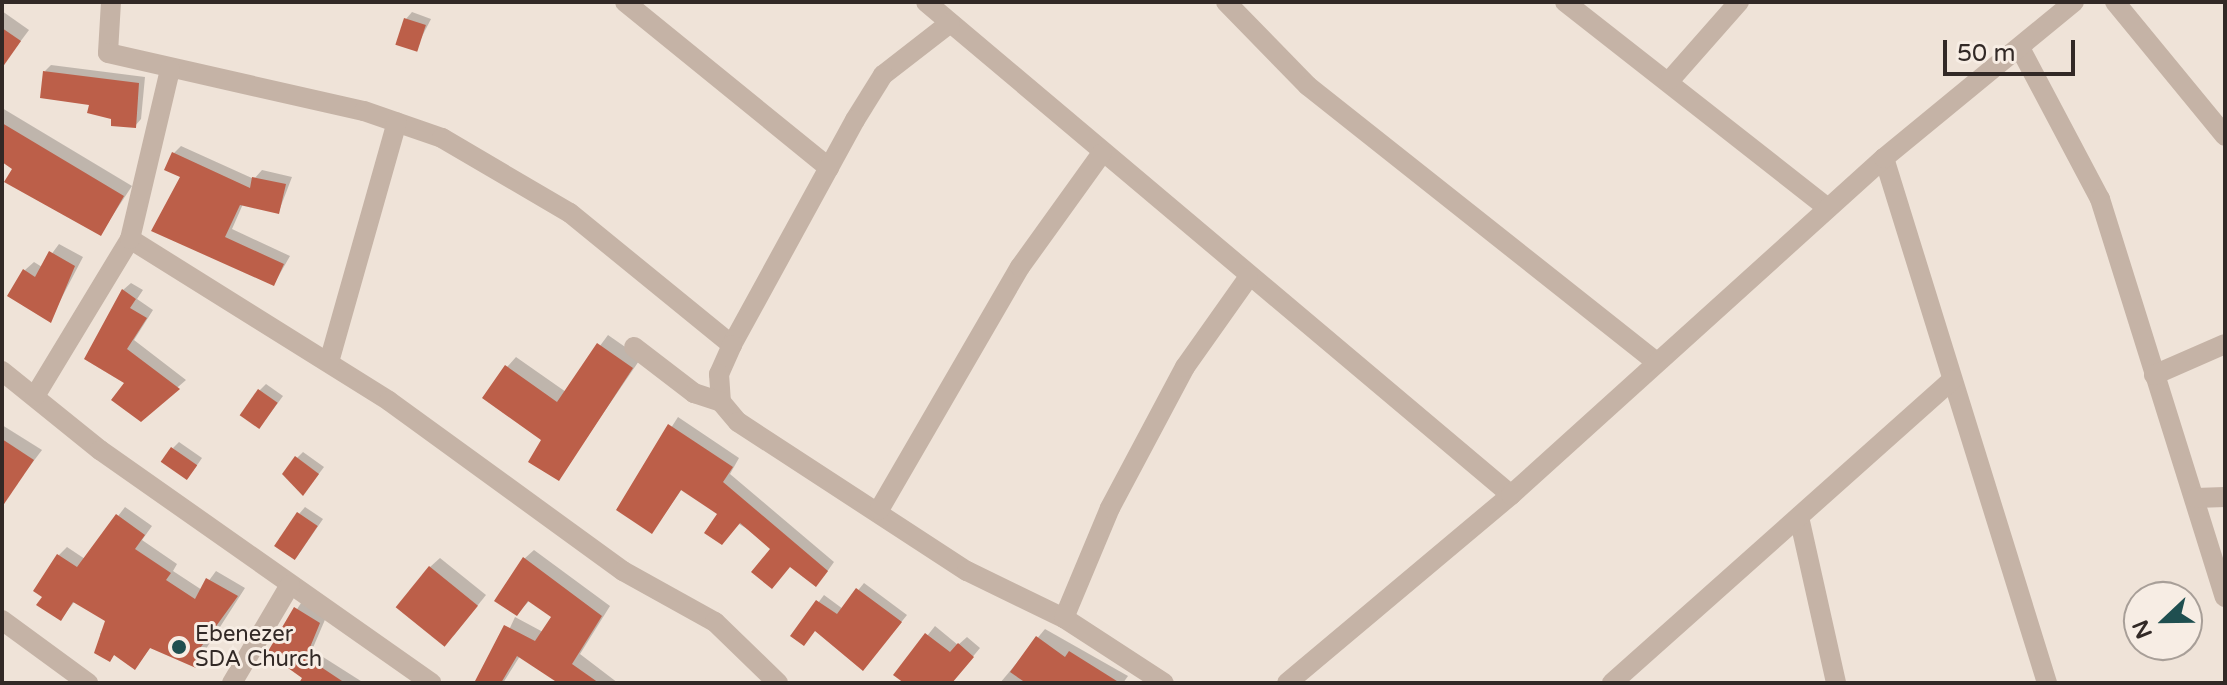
<!DOCTYPE html>
<html>
<head>
<meta charset="utf-8">
<style>
  body { margin:0 }
  #map { position:relative; width:2227px; height:685px; overflow:hidden; background:#efe3d8; font-family:"Varela Round",sans-serif }
  div>[style] { position:absolute }
  [style*='--x'] { left:calc(var(--x)*1px); top:calc(var(--y)*1px); width:calc(var(--w)*1px); rotate:calc(var(--a)*1deg) }
  .shadow>* { inset:0; background:#0003 }
  .building>* { inset:0; background:#bc5f49; transform-origin:0 0 }
  .minor>* { height:20px; margin:-10px; padding:0 10px; transform-origin:10px; border-radius:10px; background:#c5b3a6 }
  .dots>* { width:22px; height:22px; translate:-50% -50%; box-sizing:border-box; border:4px solid #f7ede4; border-radius:50% }
  span { translate:-50% -50%; white-space:nowrap; text-align:center; line-height:1.15; -webkit-text-stroke:6px #f7ede4; paint-order:stroke }
  .poi-label { font-size:22px; color:#322926 }
  .left { translate:0 -50%; text-align:left }
  .frame { position:absolute; inset:0; border:4px solid #322926; pointer-events:none }
  .north { position:absolute; left:2123px; top:581px; width:80px; height:80px; box-sizing:border-box; background:#f7ede4; border:2px solid #a89f98; border-radius:50%; rotate:248deg; font-size:22px; font-weight:700; line-height:32px; text-align:center; color:#322926 }
  .north::after { content:''; display:block; margin:auto; width:28px; height:36px; background:#1f4f50; clip-path:polygon(50% 0,100% 100%,50% 72%,0 100%) }
  .scale { position:absolute; left:1943px; top:40px; width:132px; height:36px; box-sizing:border-box; border:4px solid #322926; border-top:0; padding-left:10px; font-size:24px; line-height:28px; white-space:nowrap; color:#322926; -webkit-text-stroke:6px #f7ede4; paint-order:stroke }
</style>
</head>
<body>
<div id="map">
  <div class="shadow">
    <i style="clip-path:polygon(2px 11px,29px 30px,2px 66px)"></i>
    <i style="clip-path:polygon(412px 12px,431px 19px,415px 50px,406px 19px)"></i>
    <i style="clip-path:polygon(51px 65px,145px 77px,141px 119px,135px 126px,114px 118px,45px 71px)"></i>
    <i style="clip-path:polygon(2px 108px,132px 186px,101px 233px,2px 160px)"></i>
    <i style="clip-path:polygon(181px 146px,254px 179px,262px 170px,292px 177px,279px 211px,243px 204px,232px 229px,290px 256px,274px 284px,154px 230px,183px 176px,174px 153px)"></i>
    <i style="clip-path:polygon(59px 244px,83px 257px,50px 320px,25px 270px,34px 262px,42px 267px)"></i>
    <i style="clip-path:polygon(131px 283px,143px 290px,137px 299px,153px 310px,134px 340px,186px 380px,141px 419px,127px 383px,123px 290px)"></i>
    <i style="clip-path:polygon(608px 335px,641px 358px,559px 478px,507px 367px,516px 357px,566px 392px)"></i>
    <i style="clip-path:polygon(266px 384px,283px 396px,260px 427px,259px 391px)"></i>
    <i style="clip-path:polygon(678px 417px,739px 458px,730px 474px,834px 562px,824px 576px,682px 489px,652px 532px,619px 509px)"></i>
    <i style="clip-path:polygon(2px 425px,42px 450px,7px 496px,2px 493px)"></i>
    <i style="clip-path:polygon(179px 442px,202px 458px,193px 471px,173px 448px)"></i>
    <i style="clip-path:polygon(303px 452px,324px 467px,309px 487px,297px 458px)"></i>
    <i style="clip-path:polygon(125px 507px,152px 526px,142px 540px,177px 564px,173px 571px,202px 590px,216px 571px,245px 588px,195px 666px,151px 647px,135px 668px,115px 654px,109px 660px,100px 634px,108px 620px,75px 601px,61px 619px,58px 556px,67px 547px,85px 559px)"></i>
    <i style="clip-path:polygon(305px 507px,323px 519px,296px 558px,299px 514px)"></i>
    <i style="clip-path:polygon(534px 550px,610px 606px,580px 654px,618px 683px,562px 683px,520px 656px,503px 683px,484px 683px,515px 617px,543px 632px,554px 616px,530px 600px,517px 614px,524px 559px)"></i>
    <i style="clip-path:polygon(440px 558px,486px 595px,454px 635px,430px 567px)"></i>
    <i style="clip-path:polygon(864px 583px,907px 615px,869px 662px,816px 629px,793px 636px,824px 595px,843px 609px)"></i>
    <i style="clip-path:polygon(303px 600px,327px 615px,312px 650px,364px 683px,313px 683px,269px 652px)"></i>
    <i style="clip-path:polygon(935px 626px,958px 645px,967px 637px,980px 648px,951px 683px,907px 683px,896px 675px)"></i>
    <i style="clip-path:polygon(1045px 629px,1128px 676px,1123px 683px,1000px 683px)"></i>
  </div>
  <div class="building">
    <i style="left:404px;top:18px;width:23px;height:28px;rotate:18deg"></i>
    <i style="clip-path:polygon(2px 28px,21px 41px,2px 68px)"></i>
    <i style="clip-path:polygon(43px 71px,139px 83px,136px 128px,111px 126px,111px 119px,87px 113px,89px 105px,40px 98px)"></i>
    <i style="clip-path:polygon(2px 123px,124px 196px,101px 236px,4px 182px,12px 169px,2px 162px)"></i>
    <i style="clip-path:polygon(172px 152px,250px 188px,252px 177px,286px 184px,279px 214px,240px 205px,225px 237px,284px 264px,274px 286px,151px 231px,180px 177px,164px 170px)"></i>
    <i style="clip-path:polygon(49px 251px,75px 266px,51px 323px,7px 296px,23px 269px,35px 277px)"></i>
    <i style="clip-path:polygon(122px 289px,136px 299px,130px 308px,147px 318px,127px 349px,180px 389px,141px 422px,111px 400px,124px 383px,84px 359px)"></i>
    <i style="clip-path:polygon(597px 343px,633px 368px,559px 481px,528px 462px,541px 440px,482px 398px,505px 365px,557px 402px)"></i>
    <i style="left:258px;top:389px;width:24px;height:32px;rotate:35deg"></i>
    <i style="clip-path:polygon(668px 424px,733px 467px,723px 482px,828px 571px,816px 587px,790px 567px,772px 589px,751px 572px,770px 549px,740px 523px,722px 545px,704px 533px,717px 514px,681px 490px,652px 534px,616px 510px)"></i>
    <i style="clip-path:polygon(2px 439px,34px 460px,2px 507px)"></i>
    <i style="left:171px;top:447px;width:32px;height:18px;rotate:35deg"></i>
    <i style="clip-path:polygon(295px 456px,319px 474px,303px 496px,282px 474px)"></i>
    <i style="left:297px;top:512px;width:25px;height:41px;rotate:34deg"></i>
    <i style="clip-path:polygon(116px 514px,145px 535px,135px 549px,171px 573px,166px 580px,195px 599px,206px 578px,238px 596px,198px 651px,204px 654px,196px 668px,150px 648px,135px 670px,114px 655px,110px 662px,94px 653px,105px 621px,73px 602px,61px 621px,36px 605px,42px 597px,33px 591px,57px 554px,77px 567px)"></i>
    <i style="clip-path:polygon(523px 557px,602px 616px,572px 664px,599px 683px,558px 683px,517px 656px,501px 683px,474px 683px,504px 625px,535px 641px,551px 617px,528px 601px,517px 616px,494px 601px)"></i>
    <i style="left:429px;top:566px;width:63px;height:53px;rotate:39deg"></i>
    <i style="clip-path:polygon(856px 588px,902px 622px,863px 671px,815px 631px,804px 646px,790px 636px,816px 600px,837px 614px)"></i>
    <i style="clip-path:polygon(294px 607px,320px 623px,306px 657px,345px 683px,299px 683px,302px 678px,267px 653px)"></i>
    <i style="clip-path:polygon(925px 633px,950px 652px,958px 643px,974px 657px,952px 683px,904px 683px,893px 675px)"></i>
    <i style="clip-path:polygon(1036px 636px,1065px 657px,1069px 651px,1120px 683px,1026px 683px,1010px 672px)"></i>
  </div>
  <div class="minor">
    <i style="--x:111;--y:2;--w:51;--a:93.4"></i>
    <i style="--x:108;--y:53;--w:262;--a:12.8"></i>
    <i style="--x:364;--y:111;--w:83;--a:19.1"></i>
    <i style="--x:442;--y:138;--w:148;--a:30.4"></i>
    <i style="--x:570;--y:213;--w:209;--a:39.2"></i>
    <i style="--x:625;--y:2;--w:263;--a:39.1"></i>
    <i style="--x:926;--y:2;--w:765;--a:40.12"></i>
    <i style="--x:1226;--y:2;--w:117;--a:45.7"></i>
    <i style="--x:1308;--y:86;--w:443;--a:38.4"></i>
    <i style="--x:1565;--y:2;--w:334;--a:38.1"></i>
    <i style="--x:2115;--y:2;--w:173;--a:50.6"></i>
    <i style="--x:950;--y:23;--w:85;--a:142.2"></i>
    <i style="--x:883;--y:75;--w:53;--a:121.9"></i>
    <i style="--x:855;--y:120;--w:256;--a:118.7"></i>
    <i style="--x:732;--y:345;--w:32;--a:114"></i>
    <i style="--x:719;--y:374;--w:28;--a:86"></i>
    <i style="--x:721;--y:402;--w:26;--a:50"></i>
    <i style="--x:738;--y:422;--w:273;--a:33.1"></i>
    <i style="--x:967;--y:571;--w:108;--a:25.9"></i>
    <i style="--x:1064;--y:618;--w:119;--a:33"></i>
    <i style="--x:2020;--y:48;--w:171;--a:62.1"></i>
    <i style="--x:2100;--y:199;--w:417;--a:72.6"></i>
    <i style="--x:1671;--y:79;--w:103;--a:-48.6"></i>
    <i style="--x:1884;--y:158;--w:550;--a:72.75"></i>
    <i style="--x:130;--y:239;--w:305;--a:32"></i>
    <i style="--x:389;--y:401;--w:289;--a:36"></i>
    <i style="--x:623;--y:571;--w:105;--a:29"></i>
    <i style="--x:715;--y:622;--w:88;--a:44.1"></i>
    <i style="--x:634;--y:347;--w:76;--a:37.5"></i>
    <i style="--x:694;--y:393;--w:28;--a:18"></i>
    <i style="--x:329;--y:362;--w:249;--a:-74.2"></i>
    <i style="--x:2;--y:371;--w:126;--a:38.9"></i>
    <i style="--x:100;--y:450;--w:405;--a:35.1"></i>
    <i style="--x:2154;--y:375;--w:77;--a:-23.6"></i>
    <i style="--x:35;--y:396;--w:184;--a:-58.8"></i>
    <i style="--x:130;--y:239;--w:174;--a:-76.7"></i>
    <i style="--x:2196;--y:498;--w:29;--a:-2"></i>
    <i style="--x:879;--y:510;--w:281;--a:-59.9"></i>
    <i style="--x:1020;--y:267;--w:140;--a:-54.3"></i>
    <i style="--x:1799;--y:517;--w:170;--a:77.4"></i>
    <i style="--x:1064;--y:618;--w:119;--a:-67.3"></i>
    <i style="--x:1110;--y:508;--w:160;--a:-62"></i>
    <i style="--x:1185;--y:367;--w:109;--a:-54.7"></i>
    <i style="--x:2;--y:620;--w:107;--a:36.2"></i>
    <i style="--x:232;--y:683;--w:114;--a:-59.4"></i>
    <i style="--x:1287;--y:683;--w:292;--a:-40"></i>
    <i style="--x:1511;--y:495;--w:503;--a:-42.1"></i>
    <i style="--x:1884;--y:158;--w:246;--a:-39.4"></i>
    <i style="--x:1612;--y:683;--w:455;--a:-41.7"></i>
  </div>
  <div class="dots">
    <i style="left:179px;top:647px;background:#1f4f50"></i>
  </div>
  <div class="poi-label">
    <span class="left" style="left:195px;top:647px">Ebenezer<br>SDA Church</span>
  </div>
  <div class="frame"></div>
  <div class="north">N</div>
  <div class="scale">50 m</div>
</div>
</body>
</html>
